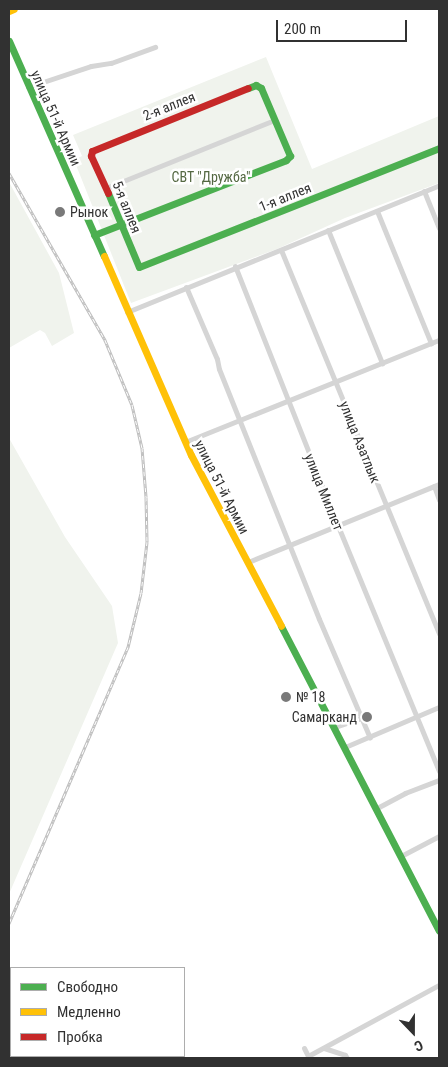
<!DOCTYPE html>
<html>
<head>
<meta charset="utf-8">
<style>
  body { margin:0 }
  #map { position:relative; width:448px; height:1067px; overflow:hidden; background:#fff; font-family:"Roboto Condensed",sans-serif }
  div>[style] { position:absolute }
  [style*='--x'] { left:calc(var(--x)*1px); top:calc(var(--y)*1px); width:calc(var(--w)*1px); rotate:calc(var(--a)*1deg) }
  .green>* { inset:0; background:#f0f3ed }
  .street>* { height:5px; margin:-2.5px; padding:0 2.5px; transform-origin:2.5px; border-radius:2.5px; background:#d5d5d5 }
  .fast>* { height:7px; margin:-3.5px; padding:0 3.5px; transform-origin:3.5px; border-radius:3.5px; background:#4caf50 }
  .slow>* { height:7px; margin:-3.5px; padding:0 3.5px; transform-origin:3.5px; border-radius:3.5px; background:#ffc107 }
  .jam>* { height:7px; margin:-3.5px; padding:0 3.5px; transform-origin:3.5px; border-radius:3.5px; background:#c62828 }
  .rail>* { height:3px; margin-top:-1.5px; transform-origin:0; background:repeating-linear-gradient(90deg,#fff 0 4px,#bdbdbd 0 8px); box-sizing:border-box; border-block:1px solid #bdbdbd }
  .dots>* { width:14px; height:14px; translate:-50% -50%; box-sizing:border-box; border:2px solid #fff; border-radius:50% }
  span { translate:-50% -50%; white-space:nowrap; text-align:center; line-height:1.15; -webkit-text-stroke:5px #fff; paint-order:stroke }
  .street-label { font-size:14px; color:#313131 }
  .park-label { font-size:14px; color:#546842 }
  .poi-label { font-size:14px; color:#313131 }
  .left { translate:0 -50%; text-align:left }
  .right { translate:-100% -50%; text-align:right }
  .frame { position:absolute; inset:0; border:10px solid #313131; pointer-events:none }
  .legend { position:absolute; left:10px; top:967px; width:175px; height:90px; box-sizing:border-box; background:#fff; border:1px solid #adadad; margin:0; padding:6px 9px; list-style:none; font-size:15px; color:#313131 }
  .legend li { display:flex; align-items:center; gap:10px; height:25px }
  .legend b { width:25px; border:1px solid #adadad }
  .north { position:absolute; left:388px; top:1007px; width:50px; height:50px; -webkit-text-stroke:4px #fff; paint-order:stroke; rotate:158deg; font-size:14px; font-weight:700; line-height:20px; text-align:center; color:#313131 }
  .north::after { content:''; display:block; margin:auto; width:18px; height:22px; background:#313131; clip-path:polygon(50% 0,100% 100%,50% 72%,0 100%) }
  .scale { position:absolute; left:276px; top:20px; width:131px; height:22px; box-sizing:border-box; border:2px solid #313131; border-top:0; padding-left:6px; font-size:15px; line-height:18px; white-space:nowrap; color:#313131; -webkit-text-stroke:4px #fff; paint-order:stroke }
</style>
</head>
<body>
<div id="map">
  <div class="green">
    <i style="clip-path:polygon(266px 57px,312px 169px,439px 116px,439px 183px,345px 218px,277px 249px,131px 303px,74px 160px,82px 156px,73px 135px)"></i>
    <i style="clip-path:polygon(9px 182px,59px 273px,74px 333px,52px 346px,45px 333px,40px 330px,9px 348px)"></i>
    <i style="clip-path:polygon(9px 438px,65px 537px,112px 606px,118px 643px,9px 894px)"></i>
  </div>
  <div class="street">
    <i style="--x:28;--y:87;--w:66;--a:-18.4"></i>
    <i style="--x:91;--y:66;--w:20;--a:-9"></i>
    <i style="--x:111;--y:63;--w:47;--a:-20"></i>
    <i style="--x:106;--y:188;--w:181;--a:-22"></i>
    <i style="--x:424;--y:191;--w:40;--a:68"></i>
    <i style="--x:377;--y:211;--w:143;--a:67.8"></i>
    <i style="--x:328;--y:230;--w:144;--a:67.9"></i>
    <i style="--x:281;--y:250;--w:415;--a:67.6"></i>
    <i style="--x:235;--y:266;--w:280;--a:68.4"></i>
    <i style="--x:338;--y:526;--w:265;--a:67.6"></i>
    <i style="--x:186;--y:287;--w:78;--a:66.7"></i>
    <i style="--x:217;--y:359;--w:10;--a:79"></i>
    <i style="--x:219;--y:369;--w:269;--a:68.2"></i>
    <i style="--x:319;--y:619;--w:129;--a:66.8"></i>
    <i style="--x:127;--y:312;--w:337;--a:-22.1"></i>
    <i style="--x:185;--y:442;--w:274;--a:-21.9"></i>
    <i style="--x:434;--y:486;--w:15;--a:70"></i>
    <i style="--x:248;--y:562;--w:206;--a:-22.2"></i>
    <i style="--x:335;--y:727;--w:28;--a:-19"></i>
    <i style="--x:345;--y:747;--w:102;--a:-23.1"></i>
    <i style="--x:377;--y:808;--w:32;--a:-28"></i>
    <i style="--x:405;--y:793;--w:36;--a:-21"></i>
    <i style="--x:401;--y:856;--w:43;--a:-27.8"></i>
    <i style="--x:304;--y:1048;--w:9;--a:63"></i>
    <i style="--x:308;--y:1056;--w:149;--a:-28.5"></i>
    <i style="--x:324;--y:1048;--w:22;--a:18"></i>
    <i style="--x:345;--y:1055;--w:4;--a:56"></i>
  </div>
  <div class="fast">
    <i style="--x:9;--y:41;--w:235;--a:66.2"></i>
    <i style="--x:108;--y:193;--w:80;--a:67.3"></i>
    <i style="--x:139;--y:267;--w:323;--a:-21.6"></i>
    <i style="--x:94;--y:235;--w:206;--a:-21.3"></i>
    <i style="--x:286;--y:160;--w:6;--a:-45"></i>
    <i style="--x:290;--y:156;--w:74;--a:-113.1"></i>
    <i style="--x:261;--y:88;--w:6;--a:-149"></i>
    <i style="--x:256;--y:85;--w:9;--a:159"></i>
    <i style="--x:281;--y:626;--w:343;--a:62.6"></i>
  </div>
  <div class="slow">
    <i style="--x:9;--y:11;--w:5;--a:-22"></i>
    <i style="--x:104;--y:256;--w:217;--a:66.4"></i>
    <i style="--x:191;--y:455;--w:193;--a:62.2"></i>
  </div>
  <div class="jam">
    <i style="--x:108;--y:193;--w:41;--a:-114.7"></i>
    <i style="--x:91;--y:156;--w:5;--a:-79"></i>
    <i style="--x:92;--y:151;--w:168;--a:-22"></i>
  </div>
  <div class="rail">
    <i style="--x:9;--y:173;--w:193;--a:60.1"></i>
    <i style="--x:105;--y:340;--w:70;--a:67.4"></i>
    <i style="--x:132;--y:405;--w:44;--a:76.9"></i>
    <i style="--x:142;--y:448;--w:49;--a:85.3"></i>
    <i style="--x:146;--y:497;--w:45;--a:88.7"></i>
    <i style="--x:147;--y:542;--w:51;--a:96.7"></i>
    <i style="--x:141;--y:593;--w:56;--a:103.5"></i>
    <i style="--x:128;--y:647;--w:301;--a:113.3"></i>
  </div>
  <div class="dots">
    <i style="left:60px;top:212px;background:#797979"></i>
    <i style="left:286px;top:697px;background:#797979"></i>
    <i style="left:367px;top:717px;background:#797979"></i>
  </div>
  <div class="street-label">
    <span style="left:169px;top:106px;rotate:-22deg">2-я аллея</span>
    <span style="left:56px;top:118px;rotate:66deg">улица 51-й Армии</span>
    <span style="left:285px;top:197px;rotate:-22deg">1-я аллея</span>
    <span style="left:127px;top:207px;rotate:68deg">5-я аллея</span>
    <span style="left:360px;top:442px;rotate:68deg">улица Азатлык</span>
    <span style="left:222px;top:487px;rotate:63deg">улица 51-й Армии</span>
    <span style="left:324px;top:492px;rotate:68deg">улица Миллет</span>
  </div>
  <div class="park-label">
    <span style="left:211px;top:177px">СВТ "Дружба"</span>
  </div>
  <div class="poi-label">
    <span class="left" style="left:70px;top:212px">Рынок</span>
    <span class="left" style="left:296px;top:697px">№ 18</span>
    <span class="right" style="left:357px;top:717px">Самарканд</span>
  </div>
  <div class="frame"></div>
  <ul class="legend">
  <li><b style="height:6px;background:#4caf50"></b>Свободно</li>
  <li><b style="height:6px;background:#ffc107"></b>Медленно</li>
  <li><b style="height:6px;background:#c62828"></b>Пробка</li>
  </ul>
  <div class="north">С</div>
  <div class="scale">200 m</div>
</div>
</body>
</html>
